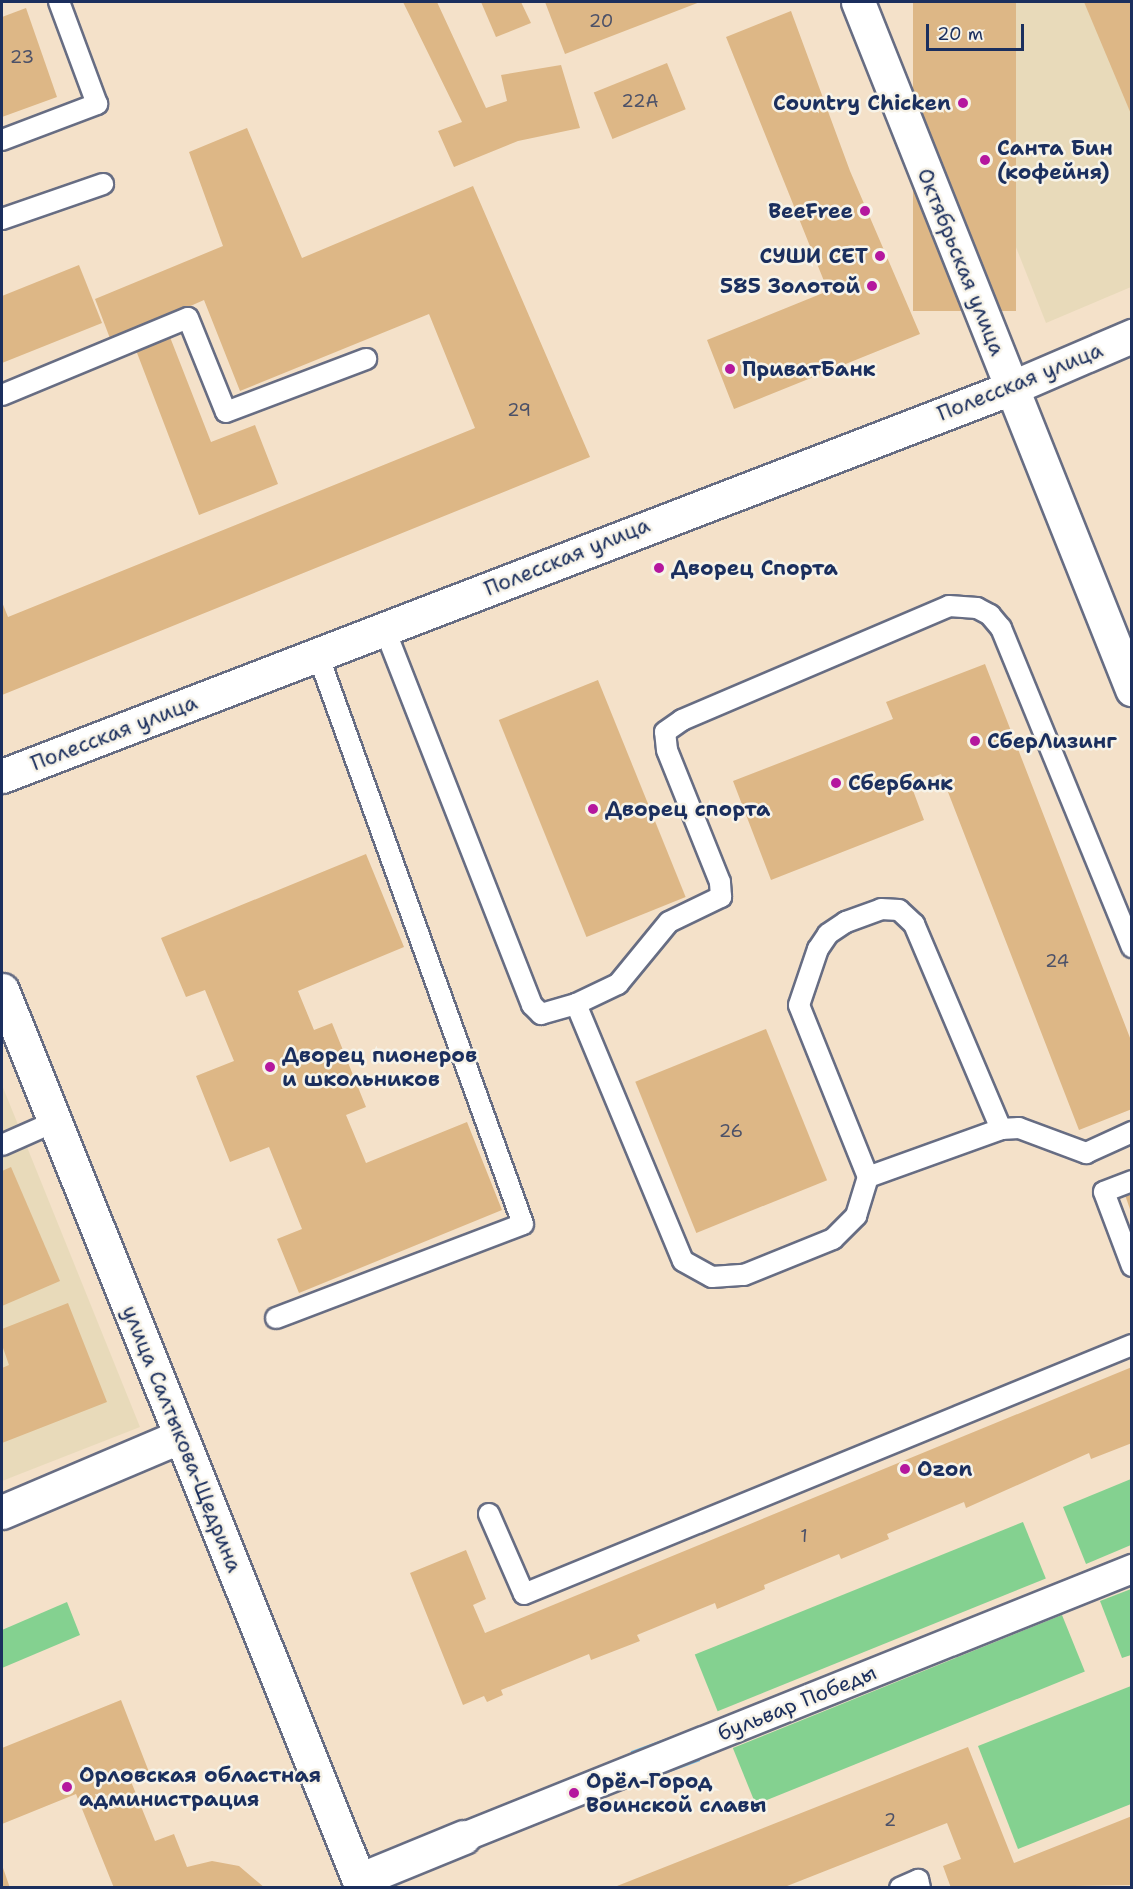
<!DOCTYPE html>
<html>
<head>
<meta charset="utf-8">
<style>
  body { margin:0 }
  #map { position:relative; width:1133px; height:1889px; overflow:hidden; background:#f4e1c9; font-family:"Shantell Sans",sans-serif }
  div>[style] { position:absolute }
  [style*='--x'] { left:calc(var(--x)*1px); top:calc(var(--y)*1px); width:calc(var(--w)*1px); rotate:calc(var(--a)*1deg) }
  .built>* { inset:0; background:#e8daba }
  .green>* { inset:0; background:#84d190; transform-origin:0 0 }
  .water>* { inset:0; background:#6bbae6; transform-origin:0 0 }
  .building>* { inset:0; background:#ddb786; transform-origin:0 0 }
  .roads { filter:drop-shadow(2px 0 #676d83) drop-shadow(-2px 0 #676d83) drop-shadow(0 2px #676d83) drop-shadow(0 -2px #676d83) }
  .service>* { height:20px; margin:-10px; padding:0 10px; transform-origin:10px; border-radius:10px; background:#fff }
  .pedestrian>* { height:28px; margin:-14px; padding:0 14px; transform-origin:14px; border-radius:14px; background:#fff }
  .minor>* { height:33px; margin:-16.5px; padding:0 16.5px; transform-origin:16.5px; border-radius:16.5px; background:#fff }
  .tertiary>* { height:33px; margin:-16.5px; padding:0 16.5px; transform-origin:16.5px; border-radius:16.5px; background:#fff }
  .secondary>* { height:33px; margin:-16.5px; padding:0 16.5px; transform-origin:16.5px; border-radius:16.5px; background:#fff }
  .primary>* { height:33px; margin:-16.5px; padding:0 16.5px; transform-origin:16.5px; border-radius:16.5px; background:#fff }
  .dots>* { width:16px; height:16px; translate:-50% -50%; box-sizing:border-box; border:3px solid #f7f3e8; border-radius:50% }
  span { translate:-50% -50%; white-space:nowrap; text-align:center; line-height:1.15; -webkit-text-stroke:5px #f7f3e8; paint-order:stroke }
  .number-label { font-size:18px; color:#4c5168 }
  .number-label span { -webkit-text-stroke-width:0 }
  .poi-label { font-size:21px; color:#1b2f5e; font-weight:700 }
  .right { translate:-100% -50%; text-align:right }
  .left { translate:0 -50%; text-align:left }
  .street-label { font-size:21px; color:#1b2f5e }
  .frame { position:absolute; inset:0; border:3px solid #1b2f5e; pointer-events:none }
  .scale { position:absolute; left:926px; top:24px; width:98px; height:27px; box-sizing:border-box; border:3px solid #1b2f5e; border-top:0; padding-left:8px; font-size:18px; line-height:21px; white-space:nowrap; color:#1b2f5e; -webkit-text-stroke:4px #f7f3e8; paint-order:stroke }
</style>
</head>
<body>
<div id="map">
  <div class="built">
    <i style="clip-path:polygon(919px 2px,1131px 2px,1131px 287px,1046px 323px)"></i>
    <i style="clip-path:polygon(2px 1085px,140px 1427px,2px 1481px)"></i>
  </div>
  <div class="green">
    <i style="clip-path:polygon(1131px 1479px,1131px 1545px,1086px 1564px,1063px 1507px)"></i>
    <i style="left:1023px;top:1522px;width:61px;height:354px;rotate:68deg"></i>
    <i style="clip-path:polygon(1131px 1589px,1131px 1655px,1122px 1658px,1100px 1601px)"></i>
    <i style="clip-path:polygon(67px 1602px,80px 1635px,2px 1668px,2px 1630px)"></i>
    <i style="left:1062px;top:1615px;width:61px;height:355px;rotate:68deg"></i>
    <i style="clip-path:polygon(1131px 1686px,1131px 1804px,1018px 1849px,978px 1746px)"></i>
  </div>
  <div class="water">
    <i style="left:689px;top:1730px;width:33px;height:62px;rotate:70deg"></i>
  </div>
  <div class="building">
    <i style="clip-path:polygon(403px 2px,437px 2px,486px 108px,507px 101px,501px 75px,561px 65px,580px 128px,518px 141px,454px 167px,438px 131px,462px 122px)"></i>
    <i style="clip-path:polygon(481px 2px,521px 2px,531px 23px,496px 37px)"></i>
    <i style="clip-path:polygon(545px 2px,700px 2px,565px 54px)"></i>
    <i style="left:913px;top:2px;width:103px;height:309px"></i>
    <i style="clip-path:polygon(1084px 2px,1132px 2px,1132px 114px,1131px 114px)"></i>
    <i style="clip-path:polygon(26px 8px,57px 97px,2px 117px,2px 17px)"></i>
    <i style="clip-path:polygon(791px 11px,850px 171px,920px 334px,734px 409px,707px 340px,828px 291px,726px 37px)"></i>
    <i style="left:667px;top:63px;width:50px;height:79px;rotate:68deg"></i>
    <i style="clip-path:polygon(247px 128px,302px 258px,473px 186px,590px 457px,2px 695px,2px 602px,8px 617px,475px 428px,429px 314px,240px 391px,204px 300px,111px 341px,95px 299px,223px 246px,189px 152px)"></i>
    <i style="clip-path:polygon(79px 265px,102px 323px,2px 363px,2px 296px)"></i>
    <i style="clip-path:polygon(168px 332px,211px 442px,255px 425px,278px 484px,199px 515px,134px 345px)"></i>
    <i style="clip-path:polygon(985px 664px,1132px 1043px,1132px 1109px,1079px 1130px,941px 774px,911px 785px,924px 820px,771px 880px,733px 781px,893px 719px,886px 702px)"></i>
    <i style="left:598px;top:680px;width:234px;height:107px;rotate:68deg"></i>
    <i style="clip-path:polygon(366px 854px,404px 947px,298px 991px,314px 1030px,332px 1023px,366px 1107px,346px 1115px,366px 1163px,467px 1122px,502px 1210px,299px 1293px,277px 1239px,302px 1229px,269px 1147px,230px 1162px,196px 1076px,234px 1061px,205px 990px,186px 997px,161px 938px)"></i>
    <i style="left:766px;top:1029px;width:163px;height:141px;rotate:68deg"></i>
    <i style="clip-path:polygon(11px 1167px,60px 1281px,2px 1306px,2px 1171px)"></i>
    <i style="clip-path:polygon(1132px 1192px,1132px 1212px,1131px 1212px,1125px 1195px)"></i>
    <i style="clip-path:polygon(68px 1303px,107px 1402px,2px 1443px,2px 1368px,9px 1365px,2px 1345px,2px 1329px)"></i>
    <i style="clip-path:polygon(1132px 1367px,1132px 1443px,1091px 1459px,1089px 1453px,966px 1508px,964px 1502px,887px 1534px,889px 1539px,841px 1559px,839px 1554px,764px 1585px,765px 1589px,717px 1609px,715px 1603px,637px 1635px,640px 1641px,591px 1660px,589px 1654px,501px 1690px,503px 1695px,487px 1702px,484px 1696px,463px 1705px,410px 1573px,466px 1550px,486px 1599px,473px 1605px,485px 1633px)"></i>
    <i style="clip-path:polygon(121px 1700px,149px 1772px,130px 1779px,155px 1841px,174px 1834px,187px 1867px,212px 1861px,239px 1866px,265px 1888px,114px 1888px,76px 1794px,2px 1824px,2px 1748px)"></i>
    <i style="clip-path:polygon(968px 1747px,1014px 1863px,1132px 1816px,1132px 1885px,951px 1888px,943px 1866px,961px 1859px,947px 1823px,782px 1888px,612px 1888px)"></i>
    <i style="clip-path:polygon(2px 1865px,10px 1888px,2px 1888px)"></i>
  </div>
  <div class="roads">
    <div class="service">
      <i style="--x:2;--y:140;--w:102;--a:-20.8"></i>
      <i style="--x:97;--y:104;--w:109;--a:-110.4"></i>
      <i style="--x:2;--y:219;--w:107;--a:-19.1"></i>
      <i style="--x:2;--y:395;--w:201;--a:-22.5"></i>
      <i style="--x:188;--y:318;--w:101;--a:68"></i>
      <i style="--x:226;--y:412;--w:150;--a:-20.7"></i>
      <i style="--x:385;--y:630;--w:403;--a:68.6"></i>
      <i style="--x:532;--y:1005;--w:13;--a:45"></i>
      <i style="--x:541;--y:1014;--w:36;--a:-16"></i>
      <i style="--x:576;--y:1004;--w:278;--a:67.4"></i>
      <i style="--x:683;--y:1261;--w:33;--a:29"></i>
      <i style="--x:712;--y:1277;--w:32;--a:-4"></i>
      <i style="--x:744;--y:1275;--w:96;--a:-22"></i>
      <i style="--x:833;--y:1239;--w:33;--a:-45"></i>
      <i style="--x:856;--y:1216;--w:41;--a:-72.9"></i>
      <i style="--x:868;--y:1177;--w:185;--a:-111.9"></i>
      <i style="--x:799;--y:1005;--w:59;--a:-71.3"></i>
      <i style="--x:818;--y:949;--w:18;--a:-56"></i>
      <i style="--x:828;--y:934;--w:22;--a:-34"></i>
      <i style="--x:846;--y:922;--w:37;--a:-20"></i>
      <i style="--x:881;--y:909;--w:18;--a:3"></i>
      <i style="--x:899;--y:910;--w:21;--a:43"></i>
      <i style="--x:914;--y:924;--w:223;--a:67"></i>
      <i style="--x:576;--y:1004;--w:47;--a:-25.5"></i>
      <i style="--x:618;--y:984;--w:80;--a:-50.6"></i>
      <i style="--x:669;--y:922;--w:58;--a:-25.7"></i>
      <i style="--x:721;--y:897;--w:15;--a:-94"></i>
      <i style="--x:720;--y:882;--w:142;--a:-111.9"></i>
      <i style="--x:667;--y:750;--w:18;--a:-96"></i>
      <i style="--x:665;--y:732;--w:21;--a:-35"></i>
      <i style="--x:682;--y:720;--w:290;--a:-23.1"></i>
      <i style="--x:949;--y:606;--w:28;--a:4"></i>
      <i style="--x:977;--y:608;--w:15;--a:28"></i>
      <i style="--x:990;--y:615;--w:17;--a:50"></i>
      <i style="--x:1001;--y:628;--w:345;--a:67.7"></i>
      <i style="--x:2;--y:1145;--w:57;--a:-23.9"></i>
      <i style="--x:868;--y:1177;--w:141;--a:-19.8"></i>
      <i style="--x:1001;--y:1129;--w:18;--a:-3"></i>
      <i style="--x:1019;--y:1128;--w:72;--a:20.5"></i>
      <i style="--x:1086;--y:1153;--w:51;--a:-24.5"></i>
      <i style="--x:1132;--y:1181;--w:30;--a:159"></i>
      <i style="--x:1104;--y:1192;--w:79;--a:69.3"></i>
      <i style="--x:276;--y:1318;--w:264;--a:-20.8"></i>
      <i style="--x:523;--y:1224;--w:605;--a:-109.81"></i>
      <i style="--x:489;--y:1514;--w:87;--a:66.4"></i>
      <i style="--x:524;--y:1594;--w:657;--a:-22.27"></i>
      <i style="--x:900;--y:1888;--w:20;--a:-24"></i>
      <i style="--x:918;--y:1880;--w:8;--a:76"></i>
    </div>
    <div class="pedestrian">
      <i style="--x:464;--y:1837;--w:720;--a:-21.86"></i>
    </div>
    <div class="minor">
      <i style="--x:2;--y:1512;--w:194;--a:-23"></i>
      <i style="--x:359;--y:1880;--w:113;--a:-22.3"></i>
    </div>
    <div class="tertiary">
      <i style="--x:2;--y:990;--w:967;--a:68.15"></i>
    </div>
    <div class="secondary">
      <i style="--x:1011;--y:388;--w:132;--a:-23.3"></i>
    </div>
    <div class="primary">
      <i style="--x:858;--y:2;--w:740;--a:68.26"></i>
      <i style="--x:2;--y:776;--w:1081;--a:-21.03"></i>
    </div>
  </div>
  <div class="dots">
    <i style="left:963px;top:103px;background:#b5179e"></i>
    <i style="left:985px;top:160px;background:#b5179e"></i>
    <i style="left:865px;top:211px;background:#b5179e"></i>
    <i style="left:880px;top:256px;background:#b5179e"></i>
    <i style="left:872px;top:286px;background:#b5179e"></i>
    <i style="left:730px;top:369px;background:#b5179e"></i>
    <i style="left:659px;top:568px;background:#b5179e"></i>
    <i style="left:975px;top:741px;background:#b5179e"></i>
    <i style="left:836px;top:783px;background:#b5179e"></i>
    <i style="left:593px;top:809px;background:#b5179e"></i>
    <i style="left:270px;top:1067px;background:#b5179e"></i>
    <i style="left:905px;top:1469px;background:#b5179e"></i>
    <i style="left:67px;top:1787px;background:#b5179e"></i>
    <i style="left:574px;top:1793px;background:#b5179e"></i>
  </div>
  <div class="number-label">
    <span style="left:601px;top:21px">20</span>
    <span style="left:22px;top:57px">23</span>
    <span style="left:640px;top:101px">22А</span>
    <span style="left:519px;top:410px">29</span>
    <span style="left:1057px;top:961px">24</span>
    <span style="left:731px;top:1131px">26</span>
    <span style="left:804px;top:1536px">1</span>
    <span style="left:890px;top:1820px">2</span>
  </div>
  <div class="poi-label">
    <span class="right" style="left:951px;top:103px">Country Chicken</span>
    <span class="left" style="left:997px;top:160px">Санта Бин<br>(кофейня)</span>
    <span class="right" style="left:853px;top:211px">BeeFree</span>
    <span class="right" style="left:868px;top:256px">СУШИ СЕТ</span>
    <span class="right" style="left:860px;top:286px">585 Золотой</span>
    <span class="left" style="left:742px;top:369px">ПриватБанк</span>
    <span class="left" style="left:671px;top:568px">Дворец Спорта</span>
    <span class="left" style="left:987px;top:741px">СберЛизинг</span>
    <span class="left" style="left:848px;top:783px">Сбербанк</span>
    <span class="left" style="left:605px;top:809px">Дворец спорта</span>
    <span class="left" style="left:282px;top:1067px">Дворец пионеров<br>и школьников</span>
    <span class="left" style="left:917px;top:1469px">Ozon</span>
    <span class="left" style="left:79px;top:1787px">Орловская областная<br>администрация</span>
    <span class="left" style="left:586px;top:1793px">Орёл-Город<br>Воинской славы</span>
  </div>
  <div class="street-label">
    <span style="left:961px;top:262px;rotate:68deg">Октябрьская улица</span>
    <span style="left:1020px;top:382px;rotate:-22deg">Полесская улица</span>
    <span style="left:567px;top:557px;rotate:-22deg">Полесская улица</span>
    <span style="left:114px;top:733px;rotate:-21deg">Полесская улица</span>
    <span style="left:182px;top:1439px;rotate:68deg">улица Салтыкова-Щедрина</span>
    <span style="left:797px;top:1703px;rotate:-22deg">бульвар Победы</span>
  </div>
  <div class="frame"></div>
  <div class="scale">20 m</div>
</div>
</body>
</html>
